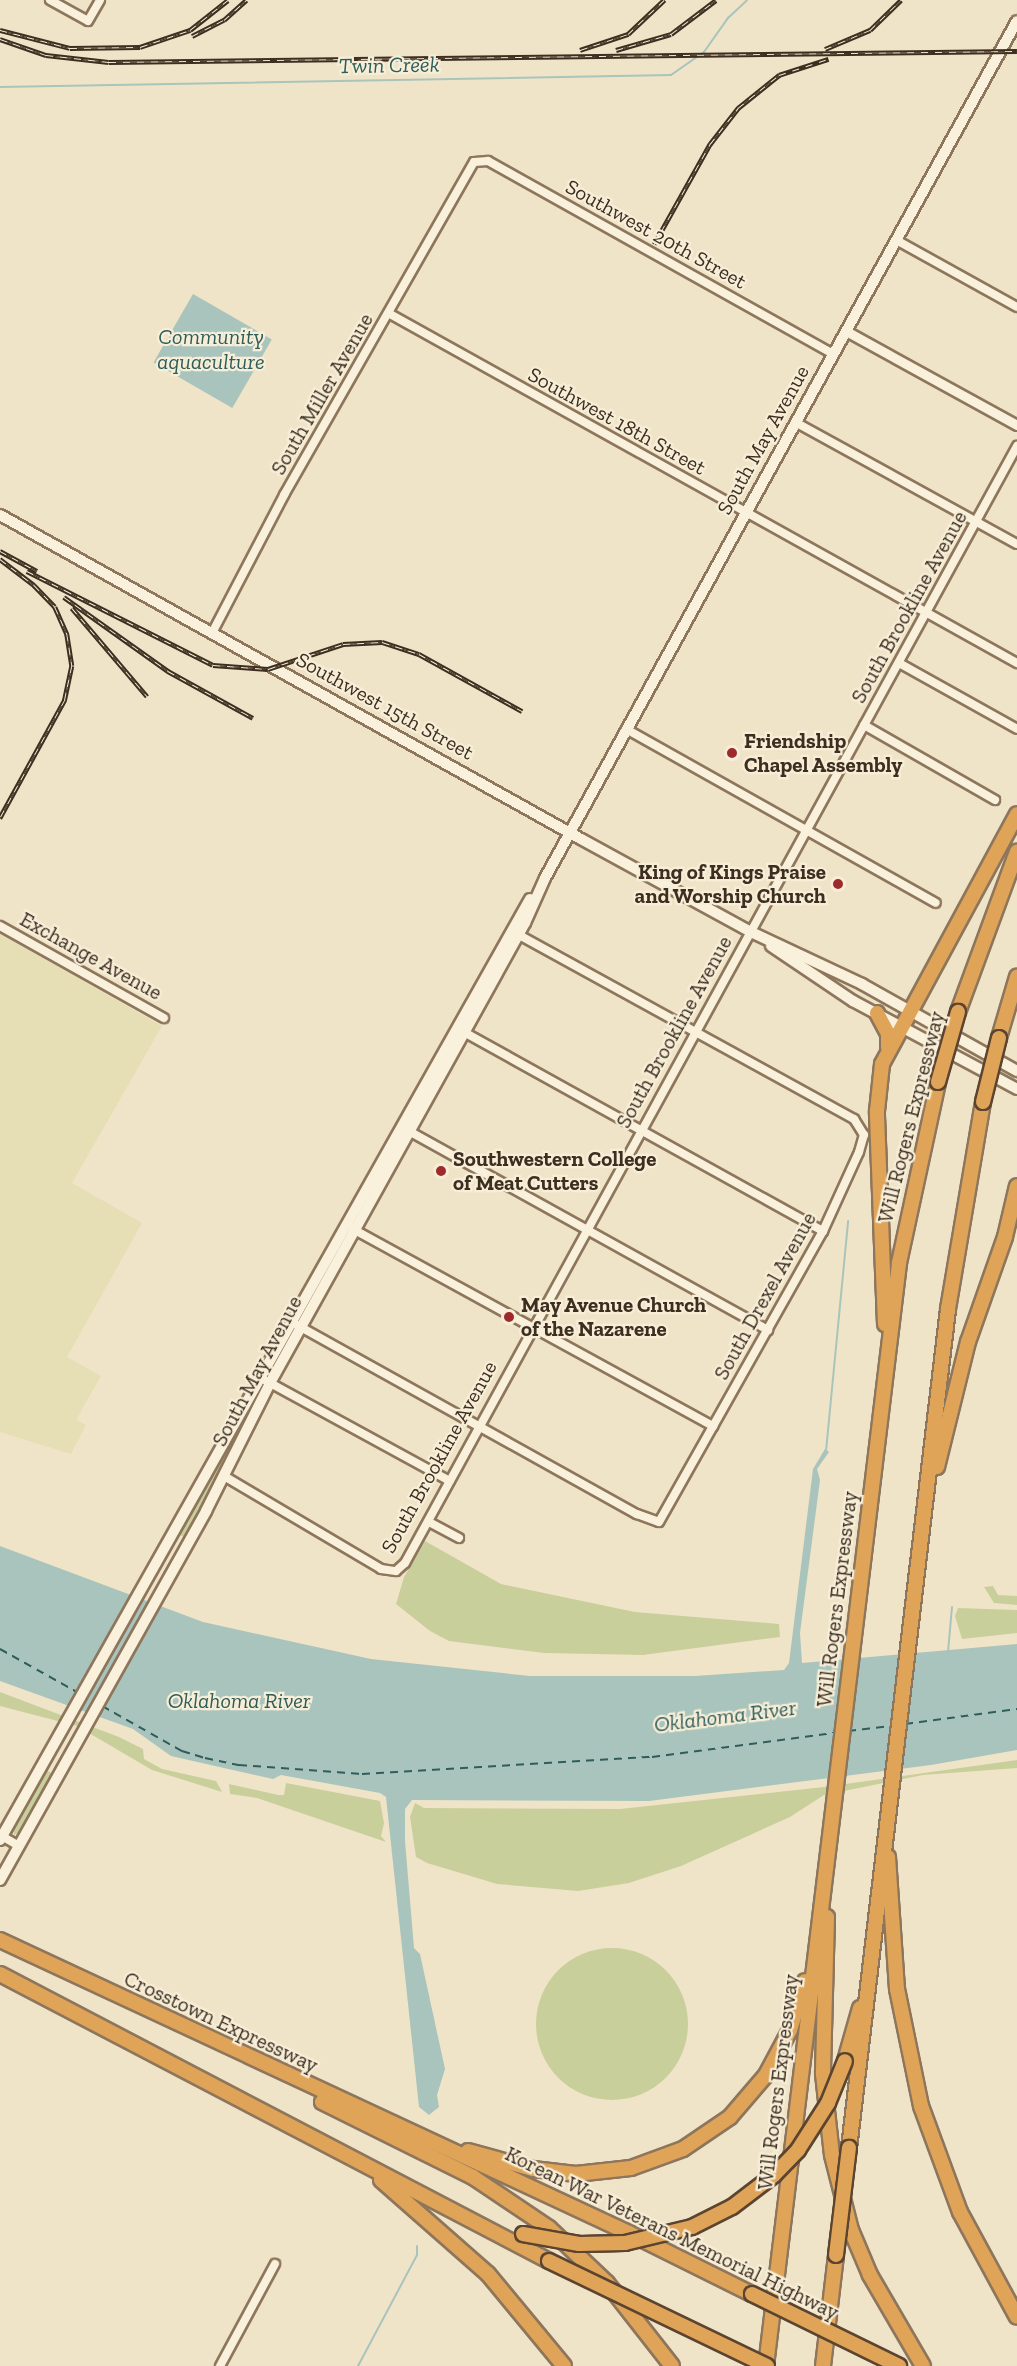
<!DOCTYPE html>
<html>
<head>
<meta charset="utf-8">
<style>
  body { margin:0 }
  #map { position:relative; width:1017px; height:2366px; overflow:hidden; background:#f0e4c8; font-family:"Zilla Slab",serif }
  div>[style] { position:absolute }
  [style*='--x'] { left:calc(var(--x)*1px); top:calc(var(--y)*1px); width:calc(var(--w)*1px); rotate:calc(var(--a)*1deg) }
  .farmland>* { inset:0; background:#e6deb5 }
  .green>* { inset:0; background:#c9cf9b }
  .round { border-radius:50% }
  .water>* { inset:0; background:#a9c4bc; transform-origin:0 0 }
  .stream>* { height:2px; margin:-1px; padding:0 1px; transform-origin:1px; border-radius:1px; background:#a9c4bc }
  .ferry>* { height:1.5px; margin-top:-0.75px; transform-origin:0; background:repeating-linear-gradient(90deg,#2f5d5a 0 8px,transparent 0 14px) }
  .roads { filter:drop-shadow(2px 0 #8d765c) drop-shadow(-2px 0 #8d765c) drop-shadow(0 2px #8d765c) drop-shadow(0 -2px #8d765c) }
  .minor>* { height:8px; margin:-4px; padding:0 4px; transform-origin:4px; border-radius:4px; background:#faf1dc }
  .tertiary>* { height:9px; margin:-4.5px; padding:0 4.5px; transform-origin:4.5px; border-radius:4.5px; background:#faf1dc }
  .secondary>* { height:10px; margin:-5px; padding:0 5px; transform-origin:5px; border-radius:5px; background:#faf1dc }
  .motorway>* { height:14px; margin:-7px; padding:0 7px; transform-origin:7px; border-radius:7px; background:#e0a458 }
  .rail>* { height:4.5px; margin-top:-2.25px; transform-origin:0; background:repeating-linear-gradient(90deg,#f7eed8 0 7px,#3d2e20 0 14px); box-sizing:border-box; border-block:2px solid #3d2e20 }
  .bridges { filter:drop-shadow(2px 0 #5b4430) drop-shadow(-2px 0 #5b4430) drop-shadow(0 2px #5b4430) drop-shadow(0 -2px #5b4430) }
  .motorway-bridge>* { height:14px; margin:-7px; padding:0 7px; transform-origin:7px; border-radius:7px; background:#e0a458 }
  .dots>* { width:16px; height:16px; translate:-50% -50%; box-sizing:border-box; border:3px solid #f7eed8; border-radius:50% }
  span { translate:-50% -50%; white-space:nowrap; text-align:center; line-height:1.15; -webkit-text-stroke:4.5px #f7eed8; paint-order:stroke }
  .street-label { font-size:21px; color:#3d2e20 }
  .poi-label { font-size:21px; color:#3d2e20; font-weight:700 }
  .left { translate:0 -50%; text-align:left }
  .right { translate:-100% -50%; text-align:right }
  .water-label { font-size:22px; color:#2f5d5a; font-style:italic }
</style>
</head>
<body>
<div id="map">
  <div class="farmland">
    <i style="clip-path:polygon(0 934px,162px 1026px,72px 1183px,142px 1223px,67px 1357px,101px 1376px,76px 1420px,86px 1425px,71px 1454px,0 1432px)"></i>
  </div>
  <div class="green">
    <i style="clip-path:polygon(255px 1396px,258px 1398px,185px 1538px,177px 1533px)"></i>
    <i style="clip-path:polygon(425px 1541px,501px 1584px,635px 1612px,779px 1624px,780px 1637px,643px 1655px,544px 1653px,449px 1641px,430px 1631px,396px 1604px,404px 1577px)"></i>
    <i style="clip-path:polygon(993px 1586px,998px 1595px,1017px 1596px,1017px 1605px,994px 1603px,984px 1587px)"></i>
    <i style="clip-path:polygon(958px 1608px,1017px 1610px,1017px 1633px,962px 1639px,955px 1616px)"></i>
    <i style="clip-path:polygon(0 1692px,119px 1737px,143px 1749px,144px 1759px,162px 1769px,216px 1781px,222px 1792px,152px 1770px,77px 1726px,0 1706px)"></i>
    <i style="clip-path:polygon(1017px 1760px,1017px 1768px,923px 1775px,824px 1795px,790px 1817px,681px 1866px,629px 1883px,578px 1891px,497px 1884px,427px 1863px,416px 1857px,410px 1817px,415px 1803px,424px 1808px,620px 1809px,824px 1787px)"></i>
    <i style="clip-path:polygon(46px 1770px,53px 1774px,22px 1831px,14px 1835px,13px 1825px)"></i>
    <i style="clip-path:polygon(286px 1783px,380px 1801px,384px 1823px,381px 1836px,386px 1842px,257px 1798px,230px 1794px,229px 1784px,278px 1795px,284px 1795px)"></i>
    <i class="round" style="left:536px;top:1948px;width:152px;height:152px"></i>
  </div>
  <div class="water">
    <i style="left:193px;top:294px;width:91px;height:79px;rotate:30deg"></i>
    <i style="clip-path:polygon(825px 1449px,829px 1452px,817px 1469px,820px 1480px,800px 1633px,802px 1663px,1017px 1644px,1017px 1750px,931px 1765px,649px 1801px,412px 1800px,405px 1809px,405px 1841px,414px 1948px,420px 1954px,445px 2069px,437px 2095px,439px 2107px,429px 2115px,419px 2107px,386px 1797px,380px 1793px,281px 1775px,273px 1779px,171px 1756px,133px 1729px,0 1681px,0 1546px,203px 1622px,371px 1659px,530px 1676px,695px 1676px,784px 1670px,789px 1663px,813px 1469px)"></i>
  </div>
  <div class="stream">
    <i style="--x:0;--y:87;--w:671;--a:-1.02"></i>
    <i style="--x:671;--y:75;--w:40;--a:-34.9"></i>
    <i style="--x:704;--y:52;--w:42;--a:-54.8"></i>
    <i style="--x:728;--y:18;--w:26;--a:-43"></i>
    <i style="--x:826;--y:1451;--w:231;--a:-84.5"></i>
    <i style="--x:948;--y:1652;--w:45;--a:-84.9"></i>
    <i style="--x:358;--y:2366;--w:126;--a:-62"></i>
    <i style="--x:417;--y:2255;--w:9;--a:-90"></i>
  </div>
  <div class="ferry">
    <i style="--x:0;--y:1649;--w:88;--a:29.2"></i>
    <i style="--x:102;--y:1706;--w:92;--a:29.4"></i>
    <i style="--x:182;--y:1751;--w:24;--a:17"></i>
    <i style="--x:205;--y:1758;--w:35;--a:12"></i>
    <i style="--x:239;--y:1765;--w:123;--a:4.2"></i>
    <i style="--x:362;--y:1774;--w:290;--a:-3.4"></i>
    <i style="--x:652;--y:1757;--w:185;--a:-7.5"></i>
    <i style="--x:905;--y:1724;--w:113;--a:-7.6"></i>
    <i style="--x:848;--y:1731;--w:43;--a:-6.6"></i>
  </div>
  <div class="roads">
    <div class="minor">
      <i style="--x:50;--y:0;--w:43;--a:28.9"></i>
      <i style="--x:88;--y:21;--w:24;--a:-60"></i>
      <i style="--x:896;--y:240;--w:138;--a:29"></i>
      <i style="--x:390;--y:314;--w:718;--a:29.1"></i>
      <i style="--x:795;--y:422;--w:253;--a:28.8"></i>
      <i style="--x:212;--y:633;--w:156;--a:-62.4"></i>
      <i style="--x:284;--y:495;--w:383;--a:-60.3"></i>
      <i style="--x:474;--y:162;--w:14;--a:-4"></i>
      <i style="--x:488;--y:161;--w:395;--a:29.2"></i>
      <i style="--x:899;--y:663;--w:135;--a:29.2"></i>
      <i style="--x:864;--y:725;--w:151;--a:29.8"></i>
      <i style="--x:626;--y:729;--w:355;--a:29.3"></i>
      <i style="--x:0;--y:926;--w:188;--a:29.3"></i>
      <i style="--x:462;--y:1031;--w:413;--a:29"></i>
      <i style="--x:407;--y:1130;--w:413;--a:29"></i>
      <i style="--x:351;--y:1228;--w:413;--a:28.7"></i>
      <i style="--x:297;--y:1325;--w:389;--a:29.1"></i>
      <i style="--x:637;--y:1514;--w:23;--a:20"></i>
      <i style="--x:659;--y:1522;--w:334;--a:-60.6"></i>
      <i style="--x:823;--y:1231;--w:87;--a:-65.5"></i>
      <i style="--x:859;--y:1152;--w:18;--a:-74"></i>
      <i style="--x:864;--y:1135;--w:19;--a:-122"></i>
      <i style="--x:854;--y:1119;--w:387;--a:-151.2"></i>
      <i style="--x:261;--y:1378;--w:215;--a:28.6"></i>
      <i style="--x:224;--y:1476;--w:182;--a:30.6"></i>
      <i style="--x:381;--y:1569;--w:15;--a:8"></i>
      <i style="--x:396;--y:1571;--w:12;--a:-42"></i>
      <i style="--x:405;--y:1563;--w:1274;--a:-61.28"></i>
      <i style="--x:429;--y:1522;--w:34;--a:28"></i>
      <i style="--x:0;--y:1835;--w:22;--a:30"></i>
      <i style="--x:220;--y:2366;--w:116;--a:-61.7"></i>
    </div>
    <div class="tertiary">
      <i style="--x:846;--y:331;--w:195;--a:28.8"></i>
    </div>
    <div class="secondary">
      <i style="--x:0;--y:515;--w:665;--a:29.15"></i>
      <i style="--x:581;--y:839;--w:194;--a:28.7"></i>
      <i style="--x:751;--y:932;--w:123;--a:25.1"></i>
      <i style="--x:862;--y:984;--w:178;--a:29.3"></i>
      <i style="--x:771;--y:946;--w:99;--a:33.9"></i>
      <i style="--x:853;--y:1001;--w:186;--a:28.2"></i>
      <i style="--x:0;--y:1840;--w:1080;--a:-60.61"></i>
      <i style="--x:0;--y:1880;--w:423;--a:-60.8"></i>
      <i style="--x:206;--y:1511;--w:143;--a:-63.4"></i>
      <i style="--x:270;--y:1383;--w:526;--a:-61"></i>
      <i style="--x:525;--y:923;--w:49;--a:-66"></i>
      <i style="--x:545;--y:878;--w:978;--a:-61.16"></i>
    </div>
    <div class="motorway">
      <i style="--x:958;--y:1012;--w:171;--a:-69.8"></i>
      <i style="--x:877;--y:1013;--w:24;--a:62"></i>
      <i style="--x:888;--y:1034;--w:13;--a:90"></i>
      <i style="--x:999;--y:1038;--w:64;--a:-73.6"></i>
      <i style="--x:885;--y:1324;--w:213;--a:-92.2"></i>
      <i style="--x:877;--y:1111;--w:47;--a:-83.9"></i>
      <i style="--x:882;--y:1064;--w:284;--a:-61.6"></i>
      <i style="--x:937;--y:1467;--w:129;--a:-76.1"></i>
      <i style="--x:968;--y:1342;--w:111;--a:-70.6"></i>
      <i style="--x:1005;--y:1237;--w:52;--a:-76.8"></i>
      <i style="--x:888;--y:1857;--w:132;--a:86.1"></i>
      <i style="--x:897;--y:1989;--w:119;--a:78.4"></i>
      <i style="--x:921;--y:2106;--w:113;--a:69.8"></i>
      <i style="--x:960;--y:2212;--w:119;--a:61.5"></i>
      <i style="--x:827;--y:1917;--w:157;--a:91.5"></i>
      <i style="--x:823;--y:2074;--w:81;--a:83.7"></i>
      <i style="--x:832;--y:2155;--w:77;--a:75.8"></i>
      <i style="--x:851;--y:2230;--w:49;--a:67.1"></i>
      <i style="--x:870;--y:2275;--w:105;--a:59.8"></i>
      <i style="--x:0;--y:1940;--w:694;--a:24.98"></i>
      <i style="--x:629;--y:2233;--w:137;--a:26.4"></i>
      <i style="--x:0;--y:1974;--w:619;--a:27.6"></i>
      <i style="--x:845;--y:2061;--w:55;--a:-74.2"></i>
      <i style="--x:322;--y:2102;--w:169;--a:26.4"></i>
      <i style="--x:473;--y:2177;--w:92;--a:33.9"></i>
      <i style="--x:549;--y:2228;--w:80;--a:43.5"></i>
      <i style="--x:607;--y:2283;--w:105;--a:51.9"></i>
      <i style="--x:849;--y:2148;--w:845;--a:-83.27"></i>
      <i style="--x:948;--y:1309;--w:210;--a:-80.4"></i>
      <i style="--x:468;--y:2151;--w:67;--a:15.5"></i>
      <i style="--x:533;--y:2169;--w:43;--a:6.6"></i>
      <i style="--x:576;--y:2174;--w:55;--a:-6.2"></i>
      <i style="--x:631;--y:2168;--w:55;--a:-20.1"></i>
      <i style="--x:683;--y:2149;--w:57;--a:-34.2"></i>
      <i style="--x:730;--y:2117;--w:55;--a:-49.4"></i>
      <i style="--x:766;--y:2075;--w:51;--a:-61.9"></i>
      <i style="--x:790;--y:2030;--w:51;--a:-73"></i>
      <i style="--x:381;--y:2180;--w:142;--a:41.3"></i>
      <i style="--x:488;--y:2274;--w:119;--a:50.4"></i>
      <i style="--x:766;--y:2366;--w:1111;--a:-83.12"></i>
      <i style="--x:899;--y:1263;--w:185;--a:-77.8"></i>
      <i style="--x:823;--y:2366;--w:112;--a:-83.3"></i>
    </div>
  </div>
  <div class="rail">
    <i style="--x:0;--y:30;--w:72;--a:14.4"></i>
    <i style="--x:70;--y:48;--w:70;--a:-0.8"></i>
    <i style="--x:140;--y:47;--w:53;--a:-18.8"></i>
    <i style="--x:190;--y:30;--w:48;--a:-38.3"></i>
    <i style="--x:192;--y:36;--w:36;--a:-27"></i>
    <i style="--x:224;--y:20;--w:30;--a:-42"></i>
    <i style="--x:0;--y:39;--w:49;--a:19.2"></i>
    <i style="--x:46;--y:55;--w:63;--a:6.3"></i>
    <i style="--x:109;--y:62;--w:908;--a:-0.69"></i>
    <i style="--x:825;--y:49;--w:49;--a:-22.9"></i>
    <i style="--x:870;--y:30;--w:43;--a:-44.1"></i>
    <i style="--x:580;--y:50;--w:51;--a:-18.4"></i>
    <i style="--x:628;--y:34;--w:50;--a:-43.4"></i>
    <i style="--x:616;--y:50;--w:57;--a:-16.2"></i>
    <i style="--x:671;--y:34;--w:56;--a:-37.1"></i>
    <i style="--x:654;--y:244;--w:115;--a:-60.8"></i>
    <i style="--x:710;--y:144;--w:46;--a:-52.1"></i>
    <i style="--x:738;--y:108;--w:53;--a:-38.8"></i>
    <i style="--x:779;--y:75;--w:52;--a:-18.1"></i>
    <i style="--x:0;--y:551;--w:42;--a:28.4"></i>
    <i style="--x:0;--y:559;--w:43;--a:37.4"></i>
    <i style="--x:34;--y:585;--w:30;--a:46"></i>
    <i style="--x:55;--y:607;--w:30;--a:66"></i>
    <i style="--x:67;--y:634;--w:32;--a:81"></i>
    <i style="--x:72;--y:666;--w:35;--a:102"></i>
    <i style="--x:65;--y:700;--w:135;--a:118.8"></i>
    <i style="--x:27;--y:571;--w:208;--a:26.8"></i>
    <i style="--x:213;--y:665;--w:55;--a:4.2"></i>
    <i style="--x:268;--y:669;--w:79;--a:-18.4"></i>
    <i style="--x:343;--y:644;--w:39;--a:-3"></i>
    <i style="--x:382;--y:642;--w:39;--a:18"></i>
    <i style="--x:419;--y:654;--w:118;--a:29"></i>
    <i style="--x:64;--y:597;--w:128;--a:35.4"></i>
    <i style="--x:168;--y:671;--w:97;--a:28.9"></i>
    <i style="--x:72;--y:608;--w:116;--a:49.6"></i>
  </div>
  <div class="bridges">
    <div class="motorway-bridge">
      <i style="--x:938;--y:1082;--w:73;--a:-74.1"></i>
      <i style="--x:983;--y:1102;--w:66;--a:-76"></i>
      <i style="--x:523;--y:2234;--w:57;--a:10.1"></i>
      <i style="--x:579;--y:2244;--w:46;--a:-1.2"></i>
      <i style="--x:625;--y:2243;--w:69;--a:-13.4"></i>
      <i style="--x:692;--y:2227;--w:45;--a:-26.6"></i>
      <i style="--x:732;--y:2207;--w:53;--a:-37.3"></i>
      <i style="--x:774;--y:2175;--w:35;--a:-46"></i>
      <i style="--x:798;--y:2150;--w:56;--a:-57.4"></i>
      <i style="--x:828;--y:2103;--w:45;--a:-68"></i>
      <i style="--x:836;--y:2255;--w:108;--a:-83.1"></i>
      <i style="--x:549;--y:2261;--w:242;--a:25.7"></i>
      <i style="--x:752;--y:2294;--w:164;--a:26.1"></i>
    </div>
  </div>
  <div class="dots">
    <i style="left:732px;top:753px;background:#9e2a2b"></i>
    <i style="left:838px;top:884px;background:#9e2a2b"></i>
    <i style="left:441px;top:1171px;background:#9e2a2b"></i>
    <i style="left:509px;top:1317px;background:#9e2a2b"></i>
  </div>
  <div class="street-label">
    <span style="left:656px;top:234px;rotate:29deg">Southwest 20th Street</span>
    <span style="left:322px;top:394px;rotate:-60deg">South Miller Avenue</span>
    <span style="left:617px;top:421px;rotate:29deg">Southwest 18th Street</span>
    <span style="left:763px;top:440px;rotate:-61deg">South May Avenue</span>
    <span style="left:909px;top:607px;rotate:-61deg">South Brookline Avenue</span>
    <span style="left:385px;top:706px;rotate:29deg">Southwest 15th Street</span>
    <span style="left:91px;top:956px;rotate:29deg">Exchange Avenue</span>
    <span style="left:674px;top:1032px;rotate:-61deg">South Brookline Avenue</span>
    <span style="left:911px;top:1117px;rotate:-76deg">Will Rogers Expressway</span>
    <span style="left:765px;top:1296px;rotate:-61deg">South Drexel Avenue</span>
    <span style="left:257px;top:1371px;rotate:-62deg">South May Avenue</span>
    <span style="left:439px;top:1457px;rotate:-61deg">South Brookline Avenue</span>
    <span style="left:837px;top:1599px;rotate:-83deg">Will Rogers Expressway</span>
    <span style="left:221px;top:2022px;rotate:25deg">Crosstown Expressway</span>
    <span style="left:778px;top:2082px;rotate:-83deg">Will Rogers Expressway</span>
    <span style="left:672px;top:2233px;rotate:26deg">Korean War Veterans Memorial Highway</span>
  </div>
  <div class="poi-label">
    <span class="left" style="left:744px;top:753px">Friendship<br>Chapel Assembly</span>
    <span class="right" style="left:826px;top:884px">King of Kings Praise<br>and Worship Church</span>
    <span class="left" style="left:453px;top:1171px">Southwestern College<br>of Meat Cutters</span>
    <span class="left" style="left:521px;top:1317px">May Avenue Church<br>of the Nazarene</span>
  </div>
  <div class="water-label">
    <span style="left:389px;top:65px;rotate:-1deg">Twin Creek</span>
    <span style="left:211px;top:349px">Community<br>aquaculture</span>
    <span style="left:239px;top:1701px">Oklahoma River</span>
    <span style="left:725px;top:1716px;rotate:-7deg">Oklahoma River</span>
  </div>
</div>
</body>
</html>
